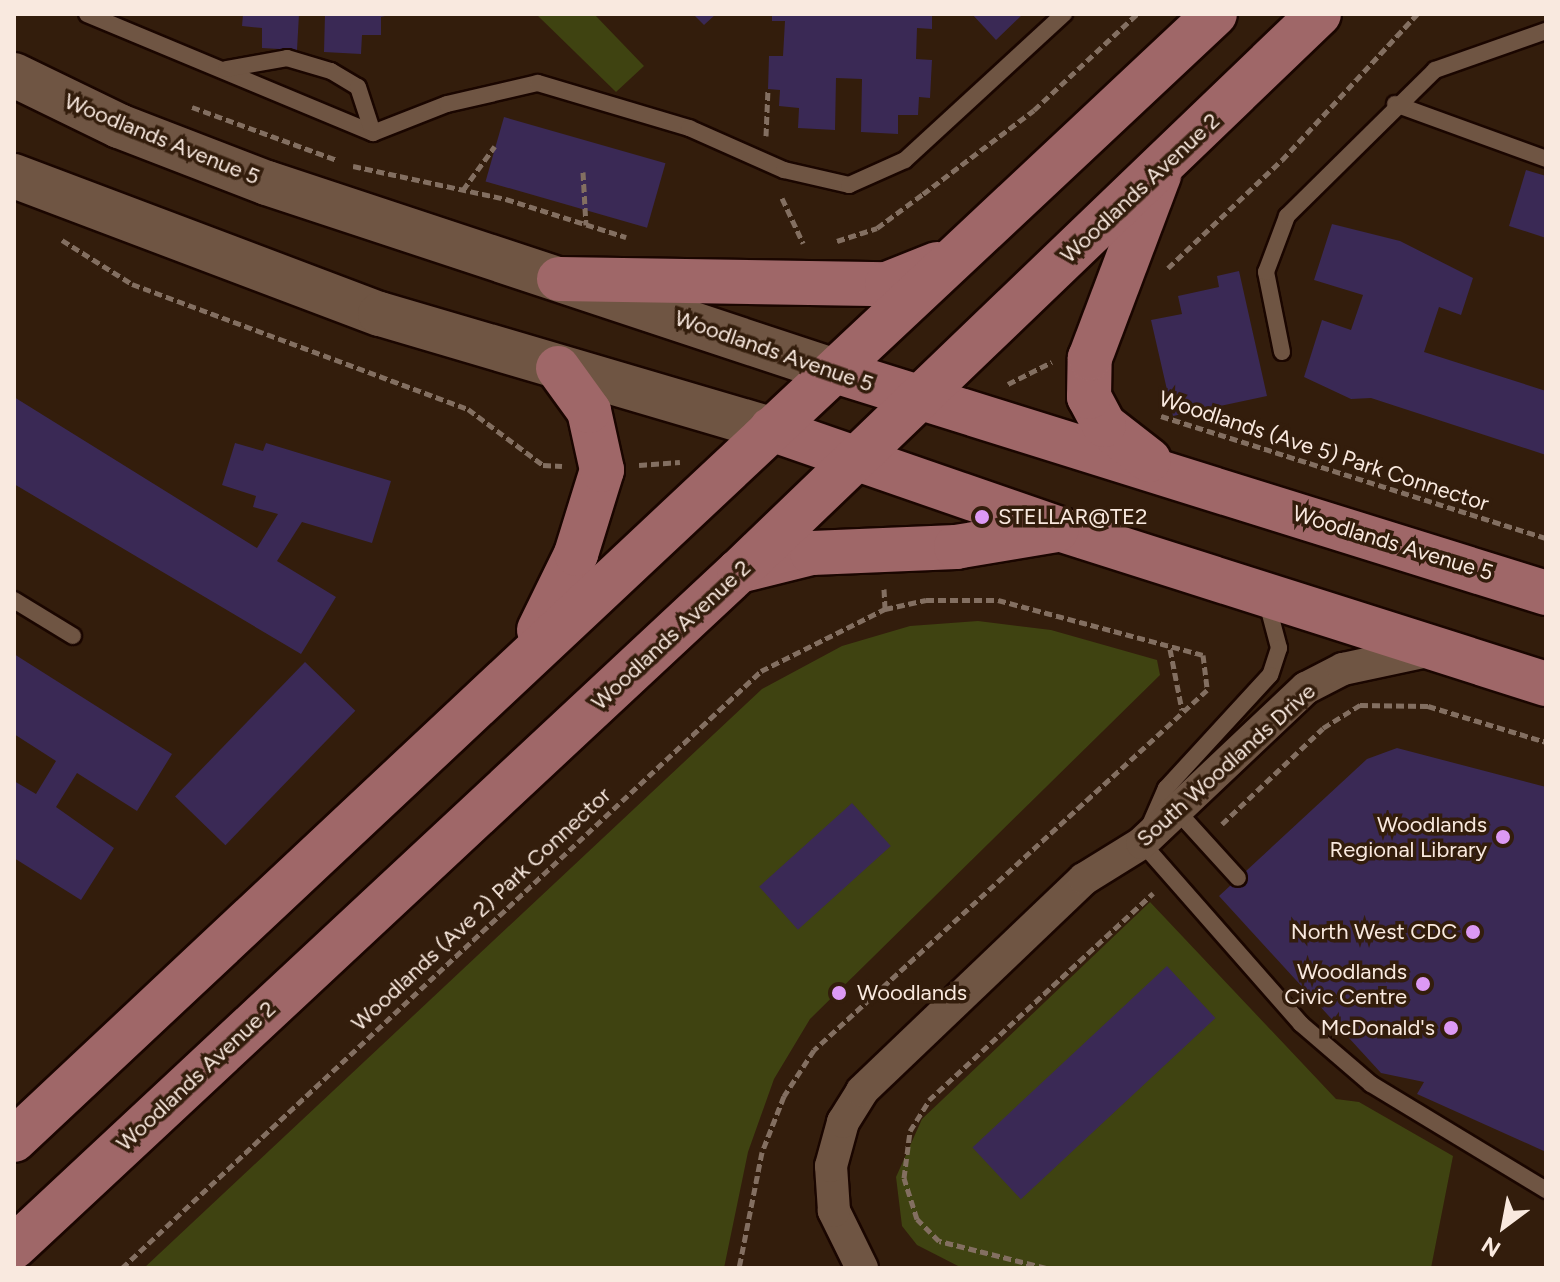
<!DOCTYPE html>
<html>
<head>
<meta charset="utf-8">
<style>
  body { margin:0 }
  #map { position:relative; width:1560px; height:1282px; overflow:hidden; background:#331d0c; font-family:Figtree,sans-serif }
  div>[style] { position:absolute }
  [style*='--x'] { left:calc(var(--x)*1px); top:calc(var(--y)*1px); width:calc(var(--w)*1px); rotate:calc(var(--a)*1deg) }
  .green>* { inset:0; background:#3f4311 }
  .building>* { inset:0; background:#3a2955; transform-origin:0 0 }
  .path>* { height:5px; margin-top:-2.5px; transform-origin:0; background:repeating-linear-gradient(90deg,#836f61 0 8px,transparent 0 12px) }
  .roads { filter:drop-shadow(2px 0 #1a0600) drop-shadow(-2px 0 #1a0600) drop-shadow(0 2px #1a0600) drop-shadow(0 -2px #1a0600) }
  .service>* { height:16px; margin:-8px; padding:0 8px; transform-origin:8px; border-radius:8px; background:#6f5543 }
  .minor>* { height:32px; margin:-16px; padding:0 16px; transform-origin:16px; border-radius:16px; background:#6f5543 }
  .secondary>* { height:44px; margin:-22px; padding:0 22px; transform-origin:22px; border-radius:22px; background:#6f5543 }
  .primary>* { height:44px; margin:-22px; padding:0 22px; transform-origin:22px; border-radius:22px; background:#9f6768 }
  .dots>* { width:22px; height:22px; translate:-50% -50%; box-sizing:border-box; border:4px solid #331d0c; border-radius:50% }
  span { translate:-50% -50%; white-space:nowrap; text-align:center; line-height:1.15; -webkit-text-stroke:7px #331d0c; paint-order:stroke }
  .street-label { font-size:22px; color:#f9e9df }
  .poi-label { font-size:22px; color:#f9e9df }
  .left { translate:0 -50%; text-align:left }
  .right { translate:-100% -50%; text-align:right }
  .frame { position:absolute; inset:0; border:16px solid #f9e9df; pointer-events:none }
  .north { position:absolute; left:1464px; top:1186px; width:80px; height:80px; -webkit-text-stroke:6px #331d0c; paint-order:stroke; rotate:212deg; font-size:22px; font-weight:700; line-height:32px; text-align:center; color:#f9e9df }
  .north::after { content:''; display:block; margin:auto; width:28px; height:36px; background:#f9e9df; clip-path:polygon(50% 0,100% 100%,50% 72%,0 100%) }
</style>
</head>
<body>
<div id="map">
  <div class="green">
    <i style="clip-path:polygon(536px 14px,594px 14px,644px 66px,616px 92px)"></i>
    <i style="clip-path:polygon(978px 621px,1051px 630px,1157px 660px,1160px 675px,810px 1019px,774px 1079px,748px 1152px,724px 1268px,144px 1268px,762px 689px,842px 646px,910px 626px)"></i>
    <i style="clip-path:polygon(1150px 902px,1336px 1099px,1359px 1102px,1453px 1156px,1431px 1268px,962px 1268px,917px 1245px,902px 1226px,896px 1177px,922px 1119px)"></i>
  </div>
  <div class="building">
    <i style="clip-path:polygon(243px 14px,299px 14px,297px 50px,262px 48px,262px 28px,242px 26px)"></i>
    <i style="clip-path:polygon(325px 14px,393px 14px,381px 17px,381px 35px,362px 35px,361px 54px,324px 52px)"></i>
    <i style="clip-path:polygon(693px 14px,716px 14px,704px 25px)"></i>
    <i style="clip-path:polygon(772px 14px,932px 14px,932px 29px,917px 28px,916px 59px,932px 60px,930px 98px,919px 97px,918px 115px,898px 115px,898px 134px,861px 132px,862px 79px,836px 78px,835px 130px,798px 128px,799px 108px,779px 106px,780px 90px,768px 89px,769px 56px,783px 56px,785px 21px,772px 21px)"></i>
    <i style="clip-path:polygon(972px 14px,1023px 14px,996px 40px)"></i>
    <i style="left:504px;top:117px;width:168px;height:67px;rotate:16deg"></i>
    <i style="clip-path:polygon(1526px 170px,1546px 176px,1546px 238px,1509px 226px)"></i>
    <i style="clip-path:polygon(1332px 224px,1400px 241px,1473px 278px,1461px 315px,1439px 307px,1424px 352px,1546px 391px,1546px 455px,1371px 398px,1351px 399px,1304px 377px,1322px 320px,1351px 330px,1363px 295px,1314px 280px)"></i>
    <i style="clip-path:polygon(1239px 271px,1267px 396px,1173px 416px,1151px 320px,1182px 314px,1178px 296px,1219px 287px,1217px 276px)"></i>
    <i style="clip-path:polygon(14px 397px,257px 548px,278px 514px,253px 507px,256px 496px,222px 485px,235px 443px,263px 451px,266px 443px,391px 481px,372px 543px,302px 522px,277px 561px,336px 597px,301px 654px,14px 484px)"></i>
    <i style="clip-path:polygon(14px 654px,172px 754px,137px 811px,77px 773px,56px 807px,114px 848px,81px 900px,14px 858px,14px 781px,36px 794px,56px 761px,14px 734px)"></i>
    <i style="left:305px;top:662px;width:70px;height:187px;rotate:44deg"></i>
    <i style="clip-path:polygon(1397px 748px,1546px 787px,1546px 1152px,1417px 1094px,1424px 1082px,1381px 1073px,1219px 896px,1367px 759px)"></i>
    <i style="left:852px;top:803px;width:58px;height:125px;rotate:48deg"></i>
    <i style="left:1167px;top:966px;width:71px;height:266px;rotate:47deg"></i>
  </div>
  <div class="path">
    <i style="--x:192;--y:107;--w:154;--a:20.1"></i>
    <i style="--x:766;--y:136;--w:47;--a:-87.6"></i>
    <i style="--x:353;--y:166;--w:157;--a:12.2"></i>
    <i style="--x:506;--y:199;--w:126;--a:17.6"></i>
    <i style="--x:583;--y:172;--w:53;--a:86.8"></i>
    <i style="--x:463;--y:190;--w:54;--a:-54"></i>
    <i style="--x:782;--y:198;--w:50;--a:65"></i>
    <i style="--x:62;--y:240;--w:83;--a:32.2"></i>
    <i style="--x:132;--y:284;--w:358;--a:20.4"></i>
    <i style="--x:468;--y:409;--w:94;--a:36.7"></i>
    <i style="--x:543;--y:465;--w:19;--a:3"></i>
    <i style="--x:837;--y:241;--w:42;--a:-18"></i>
    <i style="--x:877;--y:228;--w:57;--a:-36.5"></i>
    <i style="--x:923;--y:194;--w:139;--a:-37.1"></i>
    <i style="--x:1034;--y:110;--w:141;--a:-43"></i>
    <i style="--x:1168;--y:268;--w:157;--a:-43.5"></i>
    <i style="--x:1282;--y:160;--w:199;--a:-47.2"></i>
    <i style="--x:1008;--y:384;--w:49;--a:-26.6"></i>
    <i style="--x:1161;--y:416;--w:404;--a:17.6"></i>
    <i style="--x:639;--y:465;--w:41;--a:-4.2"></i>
    <i style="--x:884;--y:589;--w:20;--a:87"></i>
    <i style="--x:1170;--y:649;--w:62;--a:78.9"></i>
    <i style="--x:1222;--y:824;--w:139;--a:-43.5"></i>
    <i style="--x:1323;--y:728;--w:44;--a:-31.9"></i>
    <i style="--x:1360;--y:705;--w:68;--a:0.8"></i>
    <i style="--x:1428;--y:706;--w:123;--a:17"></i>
    <i style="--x:122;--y:1268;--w:874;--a:-43.05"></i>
    <i style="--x:761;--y:671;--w:139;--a:-26.6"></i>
    <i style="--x:885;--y:609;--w:42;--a:-12.4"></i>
    <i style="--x:926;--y:600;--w:72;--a:0"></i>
    <i style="--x:998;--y:600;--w:212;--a:15"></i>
    <i style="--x:1203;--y:655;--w:35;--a:83"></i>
    <i style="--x:1207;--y:690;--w:533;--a:137.51"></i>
    <i style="--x:814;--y:1050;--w:55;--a:123.1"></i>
    <i style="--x:784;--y:1096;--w:60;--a:111.4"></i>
    <i style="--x:762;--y:1152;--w:118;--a:101.2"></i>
    <i style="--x:1046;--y:1268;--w:110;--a:-165.8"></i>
    <i style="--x:939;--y:1241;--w:31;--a:-135"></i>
    <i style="--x:917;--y:1219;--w:43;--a:-107.6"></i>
    <i style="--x:904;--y:1178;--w:47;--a:-82.7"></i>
    <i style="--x:910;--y:1131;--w:36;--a:-58"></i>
    <i style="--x:929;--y:1100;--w:305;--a:-42.7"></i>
  </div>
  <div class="roads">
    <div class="service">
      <i style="--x:87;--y:14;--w:310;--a:22.6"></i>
      <i style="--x:373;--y:133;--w:79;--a:-21.4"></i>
      <i style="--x:447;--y:104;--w:93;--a:-13"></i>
      <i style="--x:538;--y:83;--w:158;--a:16.6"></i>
      <i style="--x:689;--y:128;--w:104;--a:23.9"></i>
      <i style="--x:784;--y:170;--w:67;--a:13"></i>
      <i style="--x:849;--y:185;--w:61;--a:-24.1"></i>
      <i style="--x:905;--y:160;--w:216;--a:-42.6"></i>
      <i style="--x:226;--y:69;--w:62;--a:-10.2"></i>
      <i style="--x:287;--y:58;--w:46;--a:16.5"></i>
      <i style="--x:331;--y:71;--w:31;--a:31"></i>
      <i style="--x:358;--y:87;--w:48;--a:71.9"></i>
      <i style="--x:1395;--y:104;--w:161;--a:20"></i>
      <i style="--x:1282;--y:352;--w:82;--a:-101.3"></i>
      <i style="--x:1266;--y:272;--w:60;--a:-69.4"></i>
      <i style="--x:1287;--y:216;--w:208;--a:-44.6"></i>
      <i style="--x:1435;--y:70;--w:118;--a:-19.4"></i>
      <i style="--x:1266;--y:599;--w:51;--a:75.1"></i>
      <i style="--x:1279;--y:648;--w:28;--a:108"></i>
      <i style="--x:1270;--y:675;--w:154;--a:132.6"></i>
      <i style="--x:1166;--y:788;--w:60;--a:113.6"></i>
      <i style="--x:1142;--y:843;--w:241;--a:48.7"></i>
      <i style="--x:1301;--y:1024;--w:92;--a:40.6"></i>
      <i style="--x:1371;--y:1084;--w:205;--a:31.2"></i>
      <i style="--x:14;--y:600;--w:69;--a:31.4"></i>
      <i style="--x:1178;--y:812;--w:89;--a:47.7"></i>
    </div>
    <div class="minor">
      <i style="--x:862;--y:1268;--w:64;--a:-116.2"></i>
      <i style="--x:834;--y:1211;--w:45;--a:-93.8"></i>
      <i style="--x:831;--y:1166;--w:46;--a:-74.7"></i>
      <i style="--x:843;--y:1122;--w:36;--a:-58"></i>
      <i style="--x:862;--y:1091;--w:307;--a:-43.7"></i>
      <i style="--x:1084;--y:879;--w:68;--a:-31.8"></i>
      <i style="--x:1142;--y:843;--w:226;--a:-43.4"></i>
      <i style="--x:1306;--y:688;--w:42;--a:-27.2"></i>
      <i style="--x:1343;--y:669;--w:95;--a:-12.1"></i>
    </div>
    <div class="secondary">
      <i style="--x:14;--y:75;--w:117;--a:25.9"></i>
      <i style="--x:119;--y:126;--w:159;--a:21.1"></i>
      <i style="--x:267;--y:183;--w:598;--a:18.31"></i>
      <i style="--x:14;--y:176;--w:391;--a:20.7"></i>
      <i style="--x:380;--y:314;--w:408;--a:16.4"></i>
    </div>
    <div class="primary">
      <i style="--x:559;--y:279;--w:328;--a:0.9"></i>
      <i style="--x:887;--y:284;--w:54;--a:-21.8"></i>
      <i style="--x:835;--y:371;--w:745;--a:17.34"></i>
      <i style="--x:771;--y:429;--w:305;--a:19.1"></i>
      <i style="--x:1059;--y:529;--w:511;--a:17.65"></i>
      <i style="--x:1149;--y:460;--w:57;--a:-142.1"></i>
      <i style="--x:1104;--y:425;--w:32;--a:-118"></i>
      <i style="--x:1089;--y:397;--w:39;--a:-89"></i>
      <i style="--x:1090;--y:358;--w:196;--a:-69.3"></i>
      <i style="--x:739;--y:571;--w:75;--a:-13.9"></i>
      <i style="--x:812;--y:553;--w:144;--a:-2.4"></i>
      <i style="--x:956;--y:547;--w:102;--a:-9.6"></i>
      <i style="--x:539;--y:630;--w:85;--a:-64"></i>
      <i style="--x:576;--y:554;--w:88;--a:-72.8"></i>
      <i style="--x:602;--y:470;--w:60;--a:-102.4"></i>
      <i style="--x:589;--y:411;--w:53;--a:-125.8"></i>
      <i style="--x:14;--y:1140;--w:1646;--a:-43.15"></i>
      <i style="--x:14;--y:1247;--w:991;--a:-43"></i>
      <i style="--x:739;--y:571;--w:804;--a:-43.84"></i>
    </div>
  </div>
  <div class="dots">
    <i style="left:982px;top:517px;background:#dc99f4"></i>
    <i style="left:1503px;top:837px;background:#dc99f4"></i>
    <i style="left:1473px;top:932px;background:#dc99f4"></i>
    <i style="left:1423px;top:984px;background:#dc99f4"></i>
    <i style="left:839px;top:993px;background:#dc99f4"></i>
    <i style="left:1451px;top:1028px;background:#dc99f4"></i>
  </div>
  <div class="street-label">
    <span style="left:162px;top:139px;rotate:22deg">Woodlands Avenue 5</span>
    <span style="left:1140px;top:188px;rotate:-43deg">Woodlands Avenue 2</span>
    <span style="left:774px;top:351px;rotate:19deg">Woodlands Avenue 5</span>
    <span style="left:1324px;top:451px;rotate:18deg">Woodlands (Ave 5) Park Connector</span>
    <span style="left:1393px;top:543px;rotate:17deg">Woodlands Avenue 5</span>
    <span style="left:671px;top:635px;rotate:-43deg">Woodlands Avenue 2</span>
    <span style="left:1226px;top:765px;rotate:-42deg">South Woodlands Drive</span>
    <span style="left:481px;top:909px;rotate:-43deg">Woodlands (Ave 2) Park Connector</span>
    <span style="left:196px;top:1076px;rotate:-43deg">Woodlands Avenue 2</span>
  </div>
  <div class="poi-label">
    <span class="left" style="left:998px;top:517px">STELLAR@TE2</span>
    <span class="right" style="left:1487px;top:837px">Woodlands<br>Regional Library</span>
    <span class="right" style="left:1457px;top:932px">North West CDC</span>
    <span class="right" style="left:1407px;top:984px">Woodlands<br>Civic Centre</span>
    <span class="left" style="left:857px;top:993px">Woodlands</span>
    <span class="right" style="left:1435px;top:1028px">McDonald's</span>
  </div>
  <div class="frame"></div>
  <div class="north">N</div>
</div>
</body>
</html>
